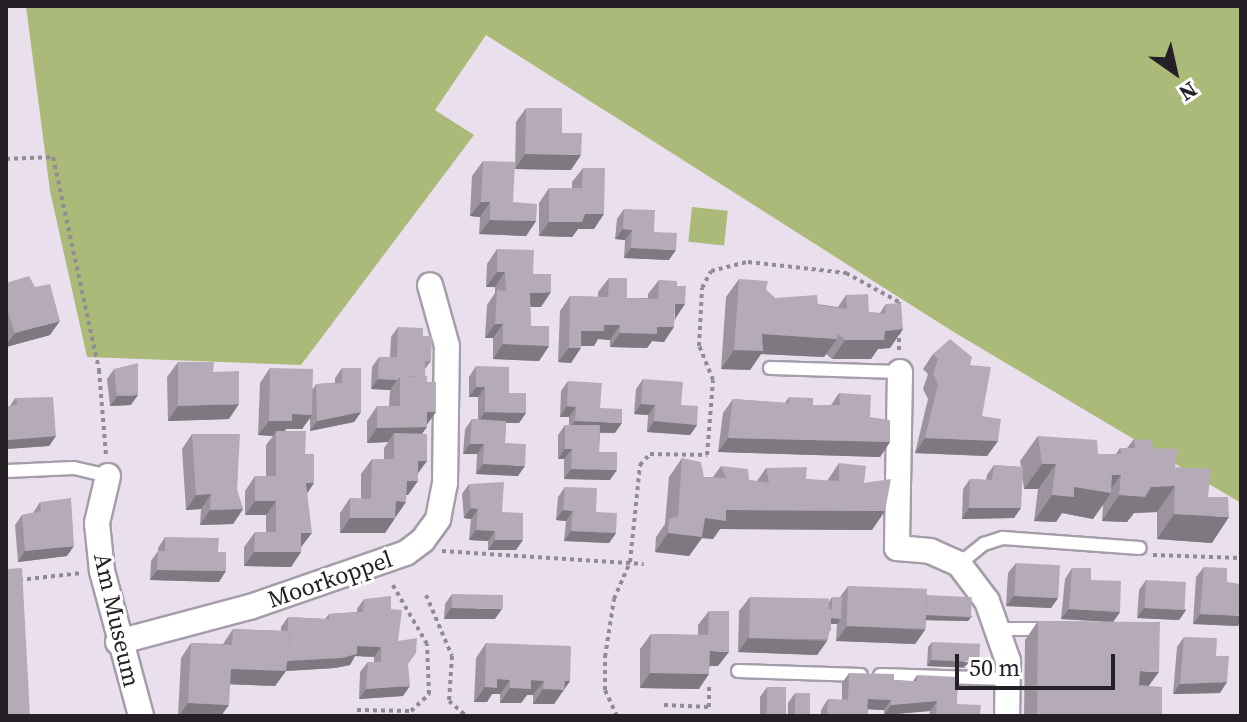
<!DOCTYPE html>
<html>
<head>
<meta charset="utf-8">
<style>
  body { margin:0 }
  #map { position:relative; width:1247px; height:722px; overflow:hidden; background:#eae0ed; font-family:"Source Serif 4",serif }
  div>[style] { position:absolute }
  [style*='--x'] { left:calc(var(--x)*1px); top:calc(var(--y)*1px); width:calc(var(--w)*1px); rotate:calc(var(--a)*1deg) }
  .green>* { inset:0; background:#abba78; transform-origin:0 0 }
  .path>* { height:4px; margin-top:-2px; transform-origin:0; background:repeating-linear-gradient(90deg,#928b94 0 4px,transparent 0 8px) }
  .roads { filter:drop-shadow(2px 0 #a69daa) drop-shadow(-2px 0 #a69daa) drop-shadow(0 2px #a69daa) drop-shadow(0 -2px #a69daa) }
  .service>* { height:12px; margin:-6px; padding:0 6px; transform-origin:6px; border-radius:6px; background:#fff }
  .minor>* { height:24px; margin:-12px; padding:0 12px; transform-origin:12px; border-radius:12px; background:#fff }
  .wall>* { inset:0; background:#9c939e }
  .shaded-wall>* { inset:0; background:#7f7881 }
  .building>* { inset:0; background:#b5abb8; transform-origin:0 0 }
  span { translate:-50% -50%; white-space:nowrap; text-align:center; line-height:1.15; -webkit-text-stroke:6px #fff; paint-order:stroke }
  .street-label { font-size:24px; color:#242025 }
  .frame { position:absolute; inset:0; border:8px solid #242025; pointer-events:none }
  .north { position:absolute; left:1135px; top:32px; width:80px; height:80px; -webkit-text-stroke:6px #fff; paint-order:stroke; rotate:146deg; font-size:22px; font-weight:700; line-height:32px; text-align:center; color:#242025 }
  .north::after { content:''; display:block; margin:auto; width:28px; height:36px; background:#242025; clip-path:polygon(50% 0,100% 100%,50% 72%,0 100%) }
  .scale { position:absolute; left:955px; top:654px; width:160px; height:36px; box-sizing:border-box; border:4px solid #242025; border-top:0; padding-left:10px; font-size:24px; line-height:28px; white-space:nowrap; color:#242025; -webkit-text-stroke:6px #fff; paint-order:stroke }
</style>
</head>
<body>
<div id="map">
  <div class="green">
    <i style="clip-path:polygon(26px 6px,1241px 6px,1241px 503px,952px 331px,486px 35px,435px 110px,474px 135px,301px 365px,87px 357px,50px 191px)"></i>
    <i style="left:692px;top:207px;width:36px;height:35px;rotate:6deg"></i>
  </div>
  <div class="path">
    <i style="--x:6;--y:159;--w:47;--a:-2.4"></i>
    <i style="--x:53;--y:157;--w:218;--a:77.8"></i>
    <i style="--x:99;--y:370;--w:85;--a:85.3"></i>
    <i style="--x:899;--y:330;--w:23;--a:90"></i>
    <i style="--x:442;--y:551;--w:202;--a:3.7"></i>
    <i style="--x:1153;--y:555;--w:88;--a:2"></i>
    <i style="--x:19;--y:580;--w:63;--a:-6.3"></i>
    <i style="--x:426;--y:595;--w:66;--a:66.9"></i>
    <i style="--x:452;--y:656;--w:45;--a:93.8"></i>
    <i style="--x:449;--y:701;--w:23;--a:41"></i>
    <i style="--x:664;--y:705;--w:45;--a:2.5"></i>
    <i style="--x:709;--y:707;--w:23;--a:-90"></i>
    <i style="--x:357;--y:710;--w:54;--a:1.1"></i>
    <i style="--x:411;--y:711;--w:25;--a:-43"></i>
    <i style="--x:429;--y:694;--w:50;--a:-92.3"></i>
    <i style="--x:427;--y:644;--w:72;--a:-120.1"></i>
    <i style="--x:617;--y:716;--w:29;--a:-115"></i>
    <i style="--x:605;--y:690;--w:33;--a:-90"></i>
    <i style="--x:605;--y:657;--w:59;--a:-81.2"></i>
    <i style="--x:614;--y:599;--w:40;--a:-66.6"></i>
    <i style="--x:630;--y:562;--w:98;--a:-84.1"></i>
    <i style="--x:640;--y:465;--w:15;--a:-48"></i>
    <i style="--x:650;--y:454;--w:57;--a:1"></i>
    <i style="--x:707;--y:455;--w:75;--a:-85.4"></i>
    <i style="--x:713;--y:380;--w:37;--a:-112"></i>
    <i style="--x:699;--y:346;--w:58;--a:-87"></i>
    <i style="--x:702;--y:288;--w:19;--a:-62"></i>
    <i style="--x:711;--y:271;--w:38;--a:-14"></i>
    <i style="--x:748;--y:262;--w:99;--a:6.4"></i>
    <i style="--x:846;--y:273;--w:60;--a:28.7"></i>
    <i style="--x:899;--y:302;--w:7;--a:90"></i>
  </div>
  <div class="roads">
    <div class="service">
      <i style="--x:770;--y:368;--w:130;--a:1.8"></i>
      <i style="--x:7;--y:471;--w:67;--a:-2.6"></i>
      <i style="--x:74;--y:468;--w:35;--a:13"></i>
      <i style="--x:959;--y:564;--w:32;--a:-39"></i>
      <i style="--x:984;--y:544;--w:20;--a:-18"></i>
      <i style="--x:1003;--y:538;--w:137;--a:4.2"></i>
      <i style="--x:1000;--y:629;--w:49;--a:0"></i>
      <i style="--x:738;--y:671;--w:123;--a:1.9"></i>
      <i style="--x:880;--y:675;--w:128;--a:1.8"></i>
    </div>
    <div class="minor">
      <i style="--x:900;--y:372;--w:176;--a:91"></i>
      <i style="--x:897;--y:548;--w:33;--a:5"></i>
      <i style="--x:930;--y:551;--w:32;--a:24"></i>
      <i style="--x:959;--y:564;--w:46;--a:52.9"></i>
      <i style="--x:987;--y:601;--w:64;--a:70.7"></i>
      <i style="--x:1008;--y:661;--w:55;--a:91"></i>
      <i style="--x:108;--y:476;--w:48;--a:103.2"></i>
      <i style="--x:97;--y:523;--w:48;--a:84.1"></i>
      <i style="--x:102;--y:571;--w:150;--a:74.9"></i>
      <i style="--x:118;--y:642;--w:137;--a:-14.9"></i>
      <i style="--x:250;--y:607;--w:165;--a:-19.1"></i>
      <i style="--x:406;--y:553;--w:21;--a:-37"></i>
      <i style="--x:423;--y:540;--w:26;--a:-54"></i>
      <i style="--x:438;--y:519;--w:37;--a:-79"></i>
      <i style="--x:445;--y:483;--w:137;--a:-89.2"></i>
      <i style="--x:447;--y:346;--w:63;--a:-105.6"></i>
    </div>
  </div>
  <div class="wall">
    <i style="clip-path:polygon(526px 108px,562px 133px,571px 170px,515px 169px,516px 122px)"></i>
    <i style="clip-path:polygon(483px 161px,513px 202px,536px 221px,526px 236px,479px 234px,480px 217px,470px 216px,472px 176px)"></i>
    <i style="clip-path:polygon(583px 168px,594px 229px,578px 229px,572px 237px,539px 236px,539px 203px,549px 188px,572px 188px,572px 182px)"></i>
    <i style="clip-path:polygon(624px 209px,654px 232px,669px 260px,624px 258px,625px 240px,615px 239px,617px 219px)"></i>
    <i style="clip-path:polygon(497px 249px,533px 274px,541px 307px,530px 307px,531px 326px,549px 346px,539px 361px,493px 359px,493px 338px,485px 338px,487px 305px,495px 293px,495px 287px,486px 287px,487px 264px)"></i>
    <i style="clip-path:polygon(609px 278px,627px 298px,648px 298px,648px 294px,659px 280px,675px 319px,664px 342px,652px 341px,647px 348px,610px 347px,610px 340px,598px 339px,594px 346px,581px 346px,571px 363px,558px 362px,560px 311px,570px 296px,598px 297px,598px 292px)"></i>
    <i style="clip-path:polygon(739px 279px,766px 290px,775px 298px,838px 307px,846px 295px,869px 312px,880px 313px,886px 304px,903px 329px,890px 348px,878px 349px,871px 359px,832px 359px,826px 354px,824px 357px,761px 354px,750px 370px,721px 369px,726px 297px)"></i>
    <i style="clip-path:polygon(6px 283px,50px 335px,6px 347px)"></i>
    <i style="clip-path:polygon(398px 327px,423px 336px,431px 361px,425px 369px,427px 425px,422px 434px,418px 473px,408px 495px,406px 495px,406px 502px,385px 533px,340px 533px,340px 513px,350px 498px,361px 499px,361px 474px,372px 459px,384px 459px,384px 448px,388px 442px,367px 443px,367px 421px,377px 406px,389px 406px,390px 390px,371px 389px,372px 367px,379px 357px,390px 357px,391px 337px)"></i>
    <i style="clip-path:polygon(933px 354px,970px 365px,982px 416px,998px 441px,987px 456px,915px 453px,928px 399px,923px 389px,928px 374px,923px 369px)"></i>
    <i style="clip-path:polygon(178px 362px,213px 372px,229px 419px,168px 421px,167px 377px)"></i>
    <i style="clip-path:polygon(476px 366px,509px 393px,526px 413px,519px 423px,506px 423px,505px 443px,518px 476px,476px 474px,477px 454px,463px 454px,465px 429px,472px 419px,478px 419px,478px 397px,469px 397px,469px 377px)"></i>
    <i style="clip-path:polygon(270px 368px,313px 389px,316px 384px,335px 383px,335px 378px,342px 368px,361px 412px,354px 422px,310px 431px,310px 418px,302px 429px,286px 429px,285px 431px,305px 454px,314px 483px,307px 493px,301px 552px,291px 567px,244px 566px,244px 547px,255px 532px,266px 532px,266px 515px,245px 515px,245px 491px,255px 476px,266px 476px,266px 445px,273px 436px,258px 435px,260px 383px)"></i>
    <i style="clip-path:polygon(114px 369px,131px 405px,110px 406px,107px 379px)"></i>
    <i style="clip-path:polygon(643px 379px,681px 405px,697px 425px,690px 435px,647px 432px,648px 415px,634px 414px,636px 389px)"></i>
    <i style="clip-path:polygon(568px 381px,600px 408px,615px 433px,600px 433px,599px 452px,610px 480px,564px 479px,564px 459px,558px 459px,558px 435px,565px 425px,569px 425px,569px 417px,560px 417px,561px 391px)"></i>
    <i style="clip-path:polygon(839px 393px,870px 417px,890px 442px,880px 457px,718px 452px,723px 413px,733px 399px,785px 403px,789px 397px,813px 405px,831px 405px)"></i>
    <i style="clip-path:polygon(15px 398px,56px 436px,49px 446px,6px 449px,6px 407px,10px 406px)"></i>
    <i style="clip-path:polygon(192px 434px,237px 490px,243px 509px,233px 524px,200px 525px,201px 509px,186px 510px,182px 449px)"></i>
    <i style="clip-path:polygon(1038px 436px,1098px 454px,1116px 454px,1120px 448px,1127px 448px,1134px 439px,1153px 448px,1208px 497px,1212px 543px,1157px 539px,1157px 512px,1134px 513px,1127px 522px,1102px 521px,1103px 505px,1093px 519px,1062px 513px,1056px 522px,1034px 521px,1038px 489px,1024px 489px,1022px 476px,1014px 518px,962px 519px,963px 489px,970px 479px,986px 480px,987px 475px,994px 465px,1021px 467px,1020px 461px)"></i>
    <i style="clip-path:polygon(682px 458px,704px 477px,713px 477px,721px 466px,749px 480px,757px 481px,766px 468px,806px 479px,827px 481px,839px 463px,864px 483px,872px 530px,720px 529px,713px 539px,702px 538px,689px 556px,655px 552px,656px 537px,665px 524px,669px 477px)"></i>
    <i style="clip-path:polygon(469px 484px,502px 512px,516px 550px,488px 550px,488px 541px,469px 540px,471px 519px,464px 518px,462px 494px)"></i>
    <i style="clip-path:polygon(565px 487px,616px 533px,609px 543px,564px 541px,566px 521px,556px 520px,558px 497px)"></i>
    <i style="clip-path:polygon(40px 502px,67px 556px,18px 562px,15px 525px,22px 515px,33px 513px)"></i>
    <i style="clip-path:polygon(165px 537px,218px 552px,219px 582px,150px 580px,151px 561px,158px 551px,158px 548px)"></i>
    <i style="clip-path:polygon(1016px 563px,1058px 598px,1051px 608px,1006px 606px,1008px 573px)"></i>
    <i style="clip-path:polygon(1204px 567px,1227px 582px,1238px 626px,1193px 624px,1196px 577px)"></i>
    <i style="clip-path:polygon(1072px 568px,1091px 580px,1120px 612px,1113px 622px,1149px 686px,1162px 716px,1024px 716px,1025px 640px,1038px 621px,1113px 622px,1061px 619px,1065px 579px)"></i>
    <i style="clip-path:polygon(1146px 580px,1186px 610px,1179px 620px,1137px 618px,1139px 590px)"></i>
    <i style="clip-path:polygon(848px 586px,927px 595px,972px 616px,968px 621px,926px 620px,925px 630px,915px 644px,836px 641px,837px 624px,831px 624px,827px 641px,817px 655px,738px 652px,739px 611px,750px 597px,829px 602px,832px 597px,840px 597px)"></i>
    <i style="clip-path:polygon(452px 594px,495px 619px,444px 619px,445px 604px)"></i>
    <i style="clip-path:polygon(364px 599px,391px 609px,398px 641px,408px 665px,403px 696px,359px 699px,360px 672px,368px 662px,374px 662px,374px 657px,355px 656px,350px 665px,335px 668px,286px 671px,275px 686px,230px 684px,221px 716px,178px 716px,181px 658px,191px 643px,223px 644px,233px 629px,281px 631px,281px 627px,288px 617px,325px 619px,329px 614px,357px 612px,357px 609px)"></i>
    <i style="clip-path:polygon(709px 611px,718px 666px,710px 666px,699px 689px,640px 688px,640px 649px,651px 634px,698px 635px,698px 625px)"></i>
    <i style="clip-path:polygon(1184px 637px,1216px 656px,1220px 693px,1173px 694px,1177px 647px)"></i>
    <i style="clip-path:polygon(932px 642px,975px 668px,927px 666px,928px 647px)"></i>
    <i style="clip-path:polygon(486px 643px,570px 681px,554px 704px,533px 704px,533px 695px,527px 695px,521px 703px,500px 703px,500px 694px,492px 694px,487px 702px,474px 702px,476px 658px)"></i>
    <i style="clip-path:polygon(849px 673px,894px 680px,913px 681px,917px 675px,957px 704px,980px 716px,929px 716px,930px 711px,884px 715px,884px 710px,868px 709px,867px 716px,821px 716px,821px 710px,828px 699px,842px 700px,842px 683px)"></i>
    <i style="clip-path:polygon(767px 687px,786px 716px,760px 716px,760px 697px)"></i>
    <i style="clip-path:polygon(795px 693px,809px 716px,788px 716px,788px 703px)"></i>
  </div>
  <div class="shaded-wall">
    <i style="clip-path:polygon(525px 154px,581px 155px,571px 170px,515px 169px)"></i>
    <i style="clip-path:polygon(481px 202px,490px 202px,480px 217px,470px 216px)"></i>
    <i style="clip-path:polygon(585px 214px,604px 214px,594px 229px,578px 229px,572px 237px,539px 236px,549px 222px)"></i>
    <i style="clip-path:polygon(490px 220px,536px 221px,526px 236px,479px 234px)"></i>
    <i style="clip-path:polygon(623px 229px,632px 230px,625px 240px,615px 239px)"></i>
    <i style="clip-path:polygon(631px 248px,676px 250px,669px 260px,624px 258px)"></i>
    <i style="clip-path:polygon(497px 272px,505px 272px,495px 287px,486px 287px)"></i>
    <i style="clip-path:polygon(551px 292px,541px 307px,520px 307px,530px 293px)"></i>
    <i style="clip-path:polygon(675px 304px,685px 304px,675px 319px)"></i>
    <i style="clip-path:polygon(60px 321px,50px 335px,6px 347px,6px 345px,15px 333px)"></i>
    <i style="clip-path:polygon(495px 324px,503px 324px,493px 338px,485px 338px)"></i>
    <i style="clip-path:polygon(604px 325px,620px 325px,610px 340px,598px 339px,594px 346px,571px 346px,581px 331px)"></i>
    <i style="clip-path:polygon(657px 327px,674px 327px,664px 342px,652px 341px,647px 348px,610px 347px,620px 333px)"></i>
    <i style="clip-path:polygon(903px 329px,890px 348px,878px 349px,871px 359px,832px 359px,845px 340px,885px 331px)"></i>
    <i style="clip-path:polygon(762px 334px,837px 339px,824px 357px,761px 354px,750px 370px,721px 369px,734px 350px)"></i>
    <i style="clip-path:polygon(503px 344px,549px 346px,539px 361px,493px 359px)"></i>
    <i style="clip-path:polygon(569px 348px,581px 348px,571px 363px,558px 362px)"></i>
    <i style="clip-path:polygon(378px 379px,397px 380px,390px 390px,371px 389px)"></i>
    <i style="clip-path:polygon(476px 387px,485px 387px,478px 397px,469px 397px)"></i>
    <i style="clip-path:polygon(138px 395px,131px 405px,110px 406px,117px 396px)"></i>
    <i style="clip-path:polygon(239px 404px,229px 419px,168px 421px,178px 406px)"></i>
    <i style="clip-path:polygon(641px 404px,655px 405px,648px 415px,634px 414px)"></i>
    <i style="clip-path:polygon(567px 406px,576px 407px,569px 417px,560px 417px)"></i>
    <i style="clip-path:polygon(361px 412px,354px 422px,310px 431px,317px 421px)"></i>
    <i style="clip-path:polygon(427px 412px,436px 412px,426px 426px)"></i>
    <i style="clip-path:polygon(485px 412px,526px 413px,519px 423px,478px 422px)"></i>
    <i style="clip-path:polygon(292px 414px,312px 415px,302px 429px,286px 429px,282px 436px,276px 431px,273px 436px,258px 435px,269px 421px)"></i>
    <i style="clip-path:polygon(575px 421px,622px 423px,615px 433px,568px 431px)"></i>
    <i style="clip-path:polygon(654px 421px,697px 425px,690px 435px,647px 432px)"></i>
    <i style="clip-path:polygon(427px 427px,416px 442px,394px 433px,388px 442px,367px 443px,377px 428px)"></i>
    <i style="clip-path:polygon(56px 436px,49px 446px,6px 449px,6px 443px,8px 440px)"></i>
    <i style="clip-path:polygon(728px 438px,890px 442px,880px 457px,718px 452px)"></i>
    <i style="clip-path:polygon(925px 438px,998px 441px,987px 456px,915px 453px)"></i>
    <i style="clip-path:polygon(470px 444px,484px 444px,477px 454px,463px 454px)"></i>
    <i style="clip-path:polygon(565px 449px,572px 449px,564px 459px,558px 459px)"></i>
    <i style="clip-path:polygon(418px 461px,427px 461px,416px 476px)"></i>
    <i style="clip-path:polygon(483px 464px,525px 466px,518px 476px,476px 474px)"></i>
    <i style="clip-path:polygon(1042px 464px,1056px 464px,1038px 489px,1024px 489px)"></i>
    <i style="clip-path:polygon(571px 469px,617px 470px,610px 480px,564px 479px)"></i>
    <i style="clip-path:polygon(1112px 475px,1121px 475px,1108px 493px,1111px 493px,1093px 519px,1062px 513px,1056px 522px,1034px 521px,1052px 495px,1074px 487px)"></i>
    <i style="clip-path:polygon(407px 481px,418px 481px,408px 495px,396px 495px)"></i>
    <i style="clip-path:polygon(306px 483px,314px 483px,304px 498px)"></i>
    <i style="clip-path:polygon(1175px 486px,1157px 512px,1134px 513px,1127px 522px,1102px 521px,1119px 495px,1151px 487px)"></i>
    <i style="clip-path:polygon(211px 494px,201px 509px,186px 510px,196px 495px)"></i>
    <i style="clip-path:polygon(255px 501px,276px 501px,266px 515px,245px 515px)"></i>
    <i style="clip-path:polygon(396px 501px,406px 502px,396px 516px,385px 516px)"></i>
    <i style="clip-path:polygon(471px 508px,478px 509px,471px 519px,464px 518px)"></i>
    <i style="clip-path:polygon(969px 508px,1021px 508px,1014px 518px,962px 519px)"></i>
    <i style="clip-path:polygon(243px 509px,233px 524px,200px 525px,210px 510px)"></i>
    <i style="clip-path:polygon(563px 510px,573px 511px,566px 521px,556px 520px)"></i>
    <i style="clip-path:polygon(726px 510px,885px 511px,872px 530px,720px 529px,713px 539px,702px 538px,689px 556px,655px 552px,668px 533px)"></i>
    <i style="clip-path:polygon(1174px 514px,1229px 517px,1212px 543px,1157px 539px)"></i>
    <i style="clip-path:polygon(350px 518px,395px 518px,385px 533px,340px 533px)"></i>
    <i style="clip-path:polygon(476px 530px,495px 531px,488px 541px,469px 540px)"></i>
    <i style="clip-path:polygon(571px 531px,616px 533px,609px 543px,564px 541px)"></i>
    <i style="clip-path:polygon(301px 533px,312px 533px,301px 547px)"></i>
    <i style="clip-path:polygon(495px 540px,523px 540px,516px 550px,488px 550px)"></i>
    <i style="clip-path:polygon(74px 546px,67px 556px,18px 562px,25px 551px)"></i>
    <i style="clip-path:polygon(254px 552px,301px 552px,291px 567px,244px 566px)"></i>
    <i style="clip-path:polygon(157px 570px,226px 571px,219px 582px,150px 580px)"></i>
    <i style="clip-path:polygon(1014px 596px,1058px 598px,1051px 608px,1006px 606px)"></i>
    <i style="clip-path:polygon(451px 608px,502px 609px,495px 619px,444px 619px)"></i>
    <i style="clip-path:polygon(1144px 608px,1186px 610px,1179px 620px,1137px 618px)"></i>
    <i style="clip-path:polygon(1069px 609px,1120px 612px,1113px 622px,1061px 619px)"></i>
    <i style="clip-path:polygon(920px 614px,972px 616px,968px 621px,916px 620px)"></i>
    <i style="clip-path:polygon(1200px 614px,1241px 616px,1241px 621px,1238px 626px,1193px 624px)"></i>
    <i style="clip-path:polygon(831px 618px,841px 619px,837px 624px,828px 624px)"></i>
    <i style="clip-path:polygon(847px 626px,925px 630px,915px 644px,836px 641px)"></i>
    <i style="clip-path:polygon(748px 638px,827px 641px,817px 655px,738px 652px)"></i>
    <i style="clip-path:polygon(357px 646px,381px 647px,374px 657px,355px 656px,350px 665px,335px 668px,284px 671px,286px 671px,275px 686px,221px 684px,231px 669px,286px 662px)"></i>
    <i style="clip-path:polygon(710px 651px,729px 652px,718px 666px,700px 666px)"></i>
    <i style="clip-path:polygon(931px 660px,979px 663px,975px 668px,927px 666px)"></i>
    <i style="clip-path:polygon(1140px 671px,1159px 672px,1145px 691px,1127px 689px)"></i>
    <i style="clip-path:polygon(650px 673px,709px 674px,699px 689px,640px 688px)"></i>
    <i style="clip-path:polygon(497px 679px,510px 680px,500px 694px,492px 694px,487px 702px,474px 702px,485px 687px)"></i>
    <i style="clip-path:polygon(531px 680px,544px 681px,533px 695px,527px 695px,521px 703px,500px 703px,510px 688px)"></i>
    <i style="clip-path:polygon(565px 681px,570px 681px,554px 704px,533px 704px,543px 689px)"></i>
    <i style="clip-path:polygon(1227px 682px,1220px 693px,1173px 694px,1180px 684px)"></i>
    <i style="clip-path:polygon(410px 686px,403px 696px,359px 699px,366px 689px)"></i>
    <i style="clip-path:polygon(868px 699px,891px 700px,884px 710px,861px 709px)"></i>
    <i style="clip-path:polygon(937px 701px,930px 711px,884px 715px,891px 705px)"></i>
    <i style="clip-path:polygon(188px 703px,229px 705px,221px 716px,179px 716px)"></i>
  </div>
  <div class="building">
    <i style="clip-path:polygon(526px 108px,562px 108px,562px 133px,582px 133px,581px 155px,525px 154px)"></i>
    <i style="clip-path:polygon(483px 161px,515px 162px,513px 202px,537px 204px,536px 221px,490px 220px,490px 202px,481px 202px)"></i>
    <i style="clip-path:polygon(583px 168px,605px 168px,604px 214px,585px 214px,582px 222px,549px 222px,549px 188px,582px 188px)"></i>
    <i style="clip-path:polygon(624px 209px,655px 210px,654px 232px,677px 233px,676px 250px,631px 248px,632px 230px,623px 229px)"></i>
    <i style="clip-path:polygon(497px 249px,534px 250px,533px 274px,551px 274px,551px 292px,530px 293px,531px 326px,549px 326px,549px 346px,503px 344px,503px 324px,495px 324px,497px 290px,506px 291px,505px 272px,497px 272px)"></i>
    <i style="clip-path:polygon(29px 276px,35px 287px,50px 284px,60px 321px,15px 333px,6px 306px,6px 283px)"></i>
    <i style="clip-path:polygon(609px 278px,627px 278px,627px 298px,658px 299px,659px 280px,677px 281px,677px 286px,686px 286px,685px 304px,675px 304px,674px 327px,657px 327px,657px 334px,620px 333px,620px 325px,604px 325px,604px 331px,581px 331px,581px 348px,569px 348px,570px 296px,608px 297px)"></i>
    <i style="clip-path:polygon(739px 279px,768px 281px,766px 290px,775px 298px,817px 295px,818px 305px,847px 309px,846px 295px,868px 294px,869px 312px,885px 314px,886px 304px,901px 303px,903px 329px,885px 331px,884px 340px,845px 340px,838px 334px,837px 339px,762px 334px,763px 351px,734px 350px)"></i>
    <i style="clip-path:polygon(398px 327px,423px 328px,423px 336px,432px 336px,431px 361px,425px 361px,425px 376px,400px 377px,397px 380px,378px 379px,379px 357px,397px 357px)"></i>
    <i style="clip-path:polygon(950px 339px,972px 357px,970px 365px,991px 367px,982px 416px,1001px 419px,998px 441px,925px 438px,938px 384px,933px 374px,938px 359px,933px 354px)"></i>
    <i style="clip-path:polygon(178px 362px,214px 362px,213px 372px,239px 371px,239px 404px,178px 406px)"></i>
    <i style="clip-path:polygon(138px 363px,138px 395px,117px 396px,114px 369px)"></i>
    <i style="clip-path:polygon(476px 366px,509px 367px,509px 393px,526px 393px,526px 413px,485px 412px,485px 387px,476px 387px)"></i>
    <i style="clip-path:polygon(270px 368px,313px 369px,312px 415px,292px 414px,292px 421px,269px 421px)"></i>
    <i style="clip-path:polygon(342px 368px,361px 368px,361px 412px,317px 421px,316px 384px,342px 383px)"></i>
    <i style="clip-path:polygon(427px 376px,427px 382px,436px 382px,436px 412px,427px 412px,427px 427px,377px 428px,377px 406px,400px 406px,400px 377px)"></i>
    <i style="clip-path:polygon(643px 379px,683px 382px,681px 405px,698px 406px,697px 425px,654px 421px,655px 405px,641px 404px)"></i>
    <i style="clip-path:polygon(568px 381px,602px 383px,600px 408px,622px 409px,622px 423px,575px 421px,576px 407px,567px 406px)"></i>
    <i style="clip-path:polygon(839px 393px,871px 395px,870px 417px,890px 420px,890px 442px,728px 438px,733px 399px,789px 403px,789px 397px,813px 398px,813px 405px,840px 405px)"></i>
    <i style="clip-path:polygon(53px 397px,56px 436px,8px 440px,6px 407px,18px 404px,15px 398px)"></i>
    <i style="clip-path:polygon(472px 419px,506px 421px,505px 443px,526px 444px,525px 466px,483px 464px,484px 444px,470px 444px)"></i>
    <i style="clip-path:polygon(565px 425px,600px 425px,599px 452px,617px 452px,617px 470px,571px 469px,572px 449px,565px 449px)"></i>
    <i style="clip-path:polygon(276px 431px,306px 431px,305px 454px,314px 454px,314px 483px,306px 483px,312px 533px,301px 533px,301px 552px,254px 552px,255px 532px,276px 532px,276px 501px,255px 501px,255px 476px,276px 476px)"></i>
    <i style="clip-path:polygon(394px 433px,427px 434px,427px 461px,418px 461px,418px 481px,407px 481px,406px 502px,396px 501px,395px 518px,350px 518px,350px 498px,371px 499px,372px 459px,394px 459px)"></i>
    <i style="clip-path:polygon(192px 434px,240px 434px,237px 490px,243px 509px,210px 510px,211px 494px,196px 495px)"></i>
    <i style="clip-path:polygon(1038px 436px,1097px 440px,1098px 454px,1121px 454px,1120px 448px,1135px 448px,1134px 439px,1152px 440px,1153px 448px,1178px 449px,1175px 467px,1211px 469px,1208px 497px,1228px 497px,1229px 517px,1174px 514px,1175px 486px,1151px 487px,1145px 497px,1119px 495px,1121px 475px,1112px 475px,1111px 493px,1074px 487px,1074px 497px,1052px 495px,1056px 464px,1042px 464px)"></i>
    <i style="clip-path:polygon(682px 458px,701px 462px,704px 477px,726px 478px,721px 466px,748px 469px,749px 480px,769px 483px,766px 468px,807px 467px,806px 479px,839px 481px,839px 463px,866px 466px,864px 483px,891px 479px,885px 511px,726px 510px,726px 521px,705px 518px,702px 537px,668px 533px,669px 519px,678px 516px)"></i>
    <i style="clip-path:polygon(994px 465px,1023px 467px,1021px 508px,969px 508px,970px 479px,992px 480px)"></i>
    <i style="clip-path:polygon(504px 482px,502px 512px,523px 513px,523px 540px,495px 540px,495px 531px,476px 530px,478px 509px,471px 508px,469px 484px)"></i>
    <i style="clip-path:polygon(565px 487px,597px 488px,596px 512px,617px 513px,616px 533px,571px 531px,573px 511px,563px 510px)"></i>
    <i style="clip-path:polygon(71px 498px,74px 546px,25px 551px,22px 515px,41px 511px,40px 502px)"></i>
    <i style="clip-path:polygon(165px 537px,219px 538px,218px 552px,226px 552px,226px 571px,157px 570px,158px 551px,165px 551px)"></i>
    <i style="left:1016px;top:563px;width:44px;height:33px;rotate:3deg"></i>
    <i style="clip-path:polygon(1204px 567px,1227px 568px,1227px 582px,1241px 584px,1241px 616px,1200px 614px)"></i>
    <i style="clip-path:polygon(22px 568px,30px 716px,6px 716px,6px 569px)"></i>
    <i style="clip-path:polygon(1072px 568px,1091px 568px,1091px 580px,1121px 581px,1120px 612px,1069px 609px)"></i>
    <i style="left:1146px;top:580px;width:40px;height:28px;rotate:3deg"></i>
    <i style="left:848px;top:586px;width:79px;height:40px;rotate:2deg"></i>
    <i style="left:452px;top:594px;width:51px;height:14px;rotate:1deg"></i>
    <i style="left:927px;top:595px;width:45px;height:20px;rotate:3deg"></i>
    <i style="clip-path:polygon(391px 596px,391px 609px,402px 610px,398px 641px,417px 638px,416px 653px,408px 664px,410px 686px,366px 689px,368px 662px,381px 662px,381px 647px,357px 646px,357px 654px,342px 658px,287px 661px,290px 631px,288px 631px,288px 617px,329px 619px,329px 614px,363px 612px,364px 599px)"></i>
    <i style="left:750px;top:597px;width:79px;height:41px;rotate:1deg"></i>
    <i style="clip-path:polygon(832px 597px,842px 597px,841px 619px,831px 618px,831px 631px,827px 631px,828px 609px,832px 610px)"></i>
    <i style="clip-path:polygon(709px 611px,729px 611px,729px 652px,710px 651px,709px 674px,650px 673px,651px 634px,708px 635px)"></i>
    <i style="clip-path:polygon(1038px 621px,1160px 622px,1159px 672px,1140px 671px,1139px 685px,1162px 687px,1162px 716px,1037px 716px)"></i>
    <i style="clip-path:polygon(233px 629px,290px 631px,286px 671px,231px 669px,229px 705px,188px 703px,191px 643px,232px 645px)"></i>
    <i style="clip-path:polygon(1184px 637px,1217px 638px,1216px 656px,1229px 656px,1227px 682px,1180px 684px)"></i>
    <i style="left:932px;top:642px;width:48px;height:18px;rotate:2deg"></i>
    <i style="clip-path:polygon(486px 643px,571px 646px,570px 681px,565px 681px,564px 690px,543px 689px,544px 681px,531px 680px,531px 689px,510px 688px,510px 680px,497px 679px,497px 688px,485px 687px)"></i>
    <i style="clip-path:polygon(849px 673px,894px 674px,894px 680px,905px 681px,917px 681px,917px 675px,958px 677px,957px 704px,981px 705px,980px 716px,936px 716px,937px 701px,891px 705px,891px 700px,868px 699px,867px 716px,827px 716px,828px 699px,848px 700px)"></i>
    <i style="left:767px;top:687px;width:19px;height:29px"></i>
    <i style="left:795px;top:693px;width:15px;height:23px"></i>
  </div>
  <div class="street-label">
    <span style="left:330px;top:579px;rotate:-19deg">Moorkoppel</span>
    <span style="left:117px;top:620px;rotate:77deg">Am Museum</span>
  </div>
  <div class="frame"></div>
  <div class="north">N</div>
  <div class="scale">50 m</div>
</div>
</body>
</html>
